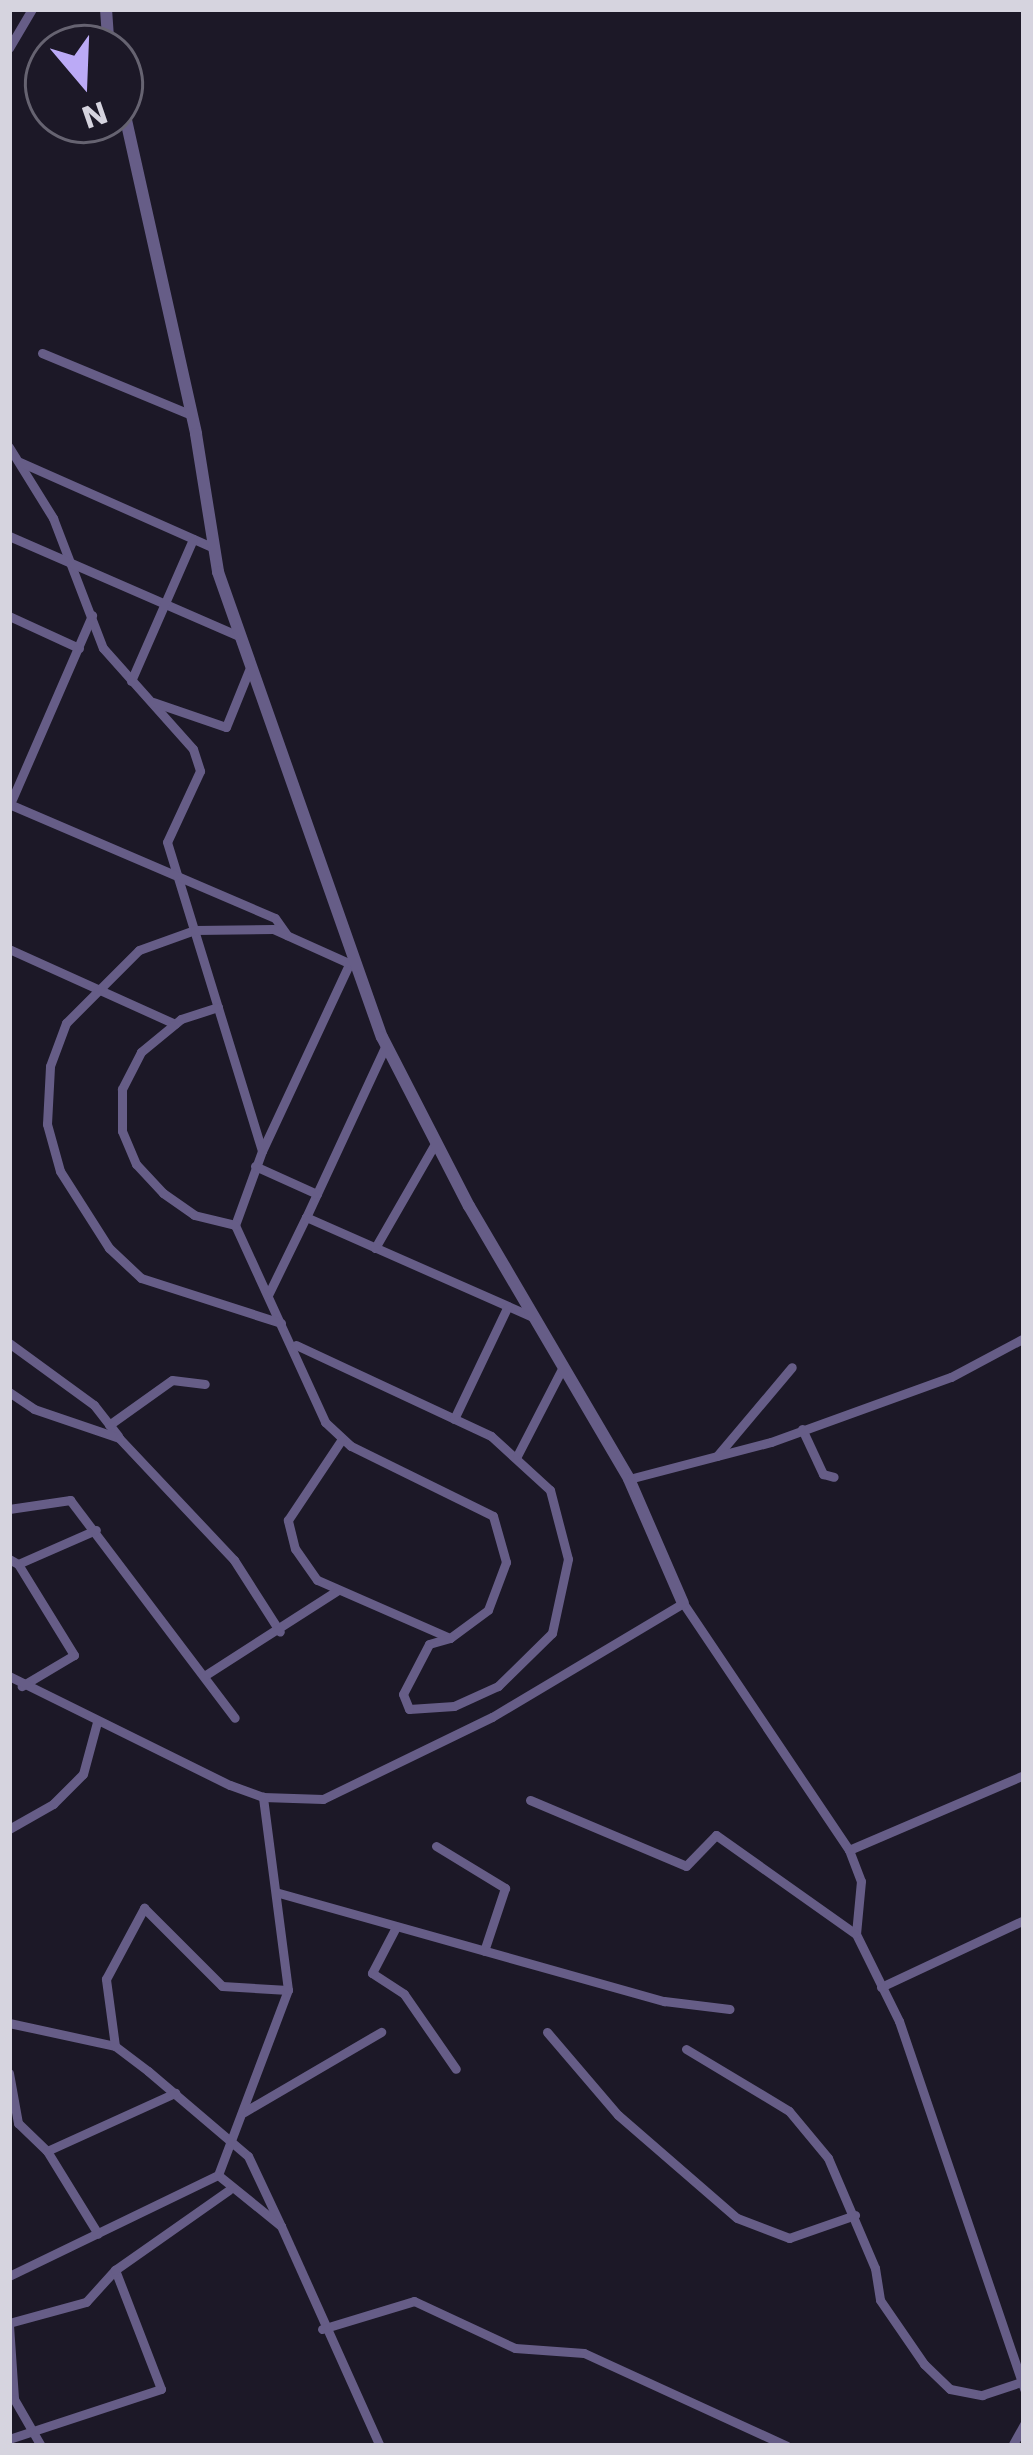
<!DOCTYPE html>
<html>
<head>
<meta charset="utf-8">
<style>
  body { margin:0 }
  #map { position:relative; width:1033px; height:2455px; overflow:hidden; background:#1c1827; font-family:"Work Sans",sans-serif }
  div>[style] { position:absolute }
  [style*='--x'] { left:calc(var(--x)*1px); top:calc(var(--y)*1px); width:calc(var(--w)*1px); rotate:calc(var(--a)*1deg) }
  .minor>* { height:9px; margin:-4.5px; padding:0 4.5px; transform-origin:4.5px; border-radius:4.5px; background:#665d87 }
  .tertiary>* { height:12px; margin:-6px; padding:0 6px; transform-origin:6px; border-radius:6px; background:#665d87 }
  span { translate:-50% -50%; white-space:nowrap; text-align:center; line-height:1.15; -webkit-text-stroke:12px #1c1827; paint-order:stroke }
  .frame { position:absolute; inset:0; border:12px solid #d6d4df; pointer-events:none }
  .north { position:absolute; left:24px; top:24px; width:120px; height:120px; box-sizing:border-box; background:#1c1827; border:3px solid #666371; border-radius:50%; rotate:161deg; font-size:33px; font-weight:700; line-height:48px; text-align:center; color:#d6d4df }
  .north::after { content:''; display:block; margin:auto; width:42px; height:54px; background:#bbaaf6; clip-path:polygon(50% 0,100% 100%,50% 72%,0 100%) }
</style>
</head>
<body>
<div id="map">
  <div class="minor">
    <i style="--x:9;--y:48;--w:45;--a:-59.5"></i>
    <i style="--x:42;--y:353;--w:162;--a:22.5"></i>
    <i style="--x:9;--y:447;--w:84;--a:58.2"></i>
    <i style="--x:53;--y:518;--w:139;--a:69"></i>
    <i style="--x:103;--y:648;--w:135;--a:48.3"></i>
    <i style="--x:193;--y:749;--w:23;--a:72"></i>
    <i style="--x:200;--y:771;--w:78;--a:114.9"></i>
    <i style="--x:167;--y:842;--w:323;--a:72.9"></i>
    <i style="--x:262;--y:1151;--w:79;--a:110"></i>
    <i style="--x:235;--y:1225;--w:217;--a:65.4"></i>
    <i style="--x:325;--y:1422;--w:35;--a:43"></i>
    <i style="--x:351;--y:1446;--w:158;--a:26.2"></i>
    <i style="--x:493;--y:1516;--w:48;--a:74.2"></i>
    <i style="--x:506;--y:1562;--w:51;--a:110.6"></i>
    <i style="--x:488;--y:1610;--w:47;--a:143.6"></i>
    <i style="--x:450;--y:1638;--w:145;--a:-156.4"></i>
    <i style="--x:317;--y:1580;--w:38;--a:-125"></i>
    <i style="--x:295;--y:1549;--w:30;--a:-104"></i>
    <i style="--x:288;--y:1520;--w:97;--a:-56.3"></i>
    <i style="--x:20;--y:462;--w:210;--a:23.9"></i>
    <i style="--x:9;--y:536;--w:249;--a:23.5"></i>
    <i style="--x:9;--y:616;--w:77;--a:24.6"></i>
    <i style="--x:131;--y:681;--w:155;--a:-66.4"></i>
    <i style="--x:153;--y:702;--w:77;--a:18.9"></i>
    <i style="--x:226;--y:727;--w:61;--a:-68"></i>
    <i style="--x:9;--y:804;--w:289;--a:23.2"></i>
    <i style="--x:275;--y:918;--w:21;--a:55"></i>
    <i style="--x:10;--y:804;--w:206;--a:-66.5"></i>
    <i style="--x:9;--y:949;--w:182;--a:24.3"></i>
    <i style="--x:218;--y:1007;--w:39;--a:162"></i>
    <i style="--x:181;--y:1019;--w:52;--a:140.5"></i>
    <i style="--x:141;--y:1052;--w:42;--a:117.2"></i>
    <i style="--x:122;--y:1089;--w:42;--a:90"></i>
    <i style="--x:122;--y:1131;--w:36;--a:67"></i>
    <i style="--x:136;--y:1164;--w:40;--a:47"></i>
    <i style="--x:163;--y:1193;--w:38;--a:35"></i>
    <i style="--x:194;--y:1215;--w:42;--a:13.7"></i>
    <i style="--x:386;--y:1045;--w:190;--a:114.9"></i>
    <i style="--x:306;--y:1217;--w:248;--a:23.8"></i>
    <i style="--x:262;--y:1151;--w:211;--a:-65"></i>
    <i style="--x:255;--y:1166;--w:68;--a:24.3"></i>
    <i style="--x:375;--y:1248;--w:122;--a:-60.1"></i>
    <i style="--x:268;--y:1295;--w:87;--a:-64"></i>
    <i style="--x:281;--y:1323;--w:147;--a:-162.2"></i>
    <i style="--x:141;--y:1278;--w:44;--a:-136.8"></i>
    <i style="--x:109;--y:1248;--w:91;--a:-122.5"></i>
    <i style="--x:60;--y:1171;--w:49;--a:-105.5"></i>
    <i style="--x:47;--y:1124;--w:58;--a:-87"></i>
    <i style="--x:50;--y:1066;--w:46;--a:-69.6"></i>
    <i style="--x:66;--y:1023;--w:103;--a:-45"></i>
    <i style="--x:139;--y:950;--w:59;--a:-19.7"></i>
    <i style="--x:195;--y:930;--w:78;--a:-0.7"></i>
    <i style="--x:273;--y:929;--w:88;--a:24.2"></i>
    <i style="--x:9;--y:1343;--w:105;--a:36.1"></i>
    <i style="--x:94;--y:1405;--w:39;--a:52"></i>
    <i style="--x:296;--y:1345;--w:215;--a:25"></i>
    <i style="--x:491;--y:1436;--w:80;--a:42.5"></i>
    <i style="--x:550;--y:1490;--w:71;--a:75.4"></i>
    <i style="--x:568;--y:1559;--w:76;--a:102.2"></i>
    <i style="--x:552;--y:1633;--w:76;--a:135.5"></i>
    <i style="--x:498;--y:1686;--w:48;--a:155.6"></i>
    <i style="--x:454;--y:1706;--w:45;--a:176.2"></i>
    <i style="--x:409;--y:1709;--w:16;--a:-112"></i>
    <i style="--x:403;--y:1694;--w:56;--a:-62.5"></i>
    <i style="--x:429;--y:1644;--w:22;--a:-16"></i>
    <i style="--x:9;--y:1392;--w:30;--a:34"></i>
    <i style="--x:34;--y:1409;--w:90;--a:18.8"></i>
    <i style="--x:119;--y:1438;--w:168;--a:46.7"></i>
    <i style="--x:234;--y:1560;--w:85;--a:57.4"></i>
    <i style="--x:454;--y:1419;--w:125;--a:-64.5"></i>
    <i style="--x:109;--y:1425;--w:77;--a:-35.5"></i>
    <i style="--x:172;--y:1380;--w:33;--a:7"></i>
    <i style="--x:802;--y:1429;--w:50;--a:65"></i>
    <i style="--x:823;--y:1474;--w:11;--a:15"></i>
    <i style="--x:517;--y:1456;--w:100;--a:-62.7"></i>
    <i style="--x:717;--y:1456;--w:116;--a:-49.9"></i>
    <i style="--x:629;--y:1479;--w:147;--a:-14.6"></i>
    <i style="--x:771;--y:1442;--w:191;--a:-19.9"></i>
    <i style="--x:951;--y:1377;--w:83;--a:-28.1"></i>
    <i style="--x:9;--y:1509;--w:62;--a:-8.4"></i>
    <i style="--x:70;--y:1500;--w:273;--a:52.9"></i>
    <i style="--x:9;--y:1559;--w:10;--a:29"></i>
    <i style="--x:18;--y:1564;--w:85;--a:-23.6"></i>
    <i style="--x:18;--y:1564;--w:107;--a:58.4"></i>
    <i style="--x:74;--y:1655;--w:61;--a:149.2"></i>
    <i style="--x:9;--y:1676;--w:246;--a:26.3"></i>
    <i style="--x:230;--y:1785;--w:35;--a:20"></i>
    <i style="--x:263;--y:1797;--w:60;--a:1.9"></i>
    <i style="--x:323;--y:1799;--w:188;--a:-25.9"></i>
    <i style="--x:492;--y:1717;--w:222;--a:-30.8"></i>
    <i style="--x:683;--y:1603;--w:298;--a:56.1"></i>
    <i style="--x:849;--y:1850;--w:33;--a:69"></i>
    <i style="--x:861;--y:1881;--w:53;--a:95.4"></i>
    <i style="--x:856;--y:1934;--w:97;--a:63.7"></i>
    <i style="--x:899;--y:2021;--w:389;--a:71.2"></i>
    <i style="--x:204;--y:1676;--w:159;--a:-32.7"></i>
    <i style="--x:530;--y:1800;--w:169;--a:22.9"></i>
    <i style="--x:686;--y:1866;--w:43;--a:-45.9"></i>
    <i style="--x:716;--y:1835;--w:171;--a:35.3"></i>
    <i style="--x:9;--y:1829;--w:51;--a:-29.6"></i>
    <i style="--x:53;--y:1804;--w:42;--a:-45"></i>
    <i style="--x:83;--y:1774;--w:54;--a:-74.9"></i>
    <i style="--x:436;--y:1846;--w:81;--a:31.3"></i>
    <i style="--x:505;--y:1888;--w:66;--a:108.4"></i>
    <i style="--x:849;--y:1850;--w:190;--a:-23.2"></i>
    <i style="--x:279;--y:1893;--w:400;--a:15.7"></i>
    <i style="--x:664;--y:2001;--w:66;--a:6.9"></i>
    <i style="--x:396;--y:1927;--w:52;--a:117.6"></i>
    <i style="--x:372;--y:1973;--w:38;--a:33"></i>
    <i style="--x:404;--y:1994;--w:91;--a:55.3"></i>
    <i style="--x:881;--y:1987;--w:158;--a:-25.1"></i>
    <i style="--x:9;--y:2023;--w:108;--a:12.2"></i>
    <i style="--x:115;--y:2046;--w:41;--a:37.1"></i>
    <i style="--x:148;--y:2071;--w:131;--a:40.4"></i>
    <i style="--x:248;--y:2156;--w:77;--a:64.8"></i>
    <i style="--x:547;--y:2032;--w:109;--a:49.5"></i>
    <i style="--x:618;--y:2115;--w:157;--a:40.9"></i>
    <i style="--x:737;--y:2218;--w:56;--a:21"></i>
    <i style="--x:789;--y:2238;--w:70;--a:-19.2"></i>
    <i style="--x:115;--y:2046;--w:68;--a:-97.7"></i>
    <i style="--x:106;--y:1979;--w:81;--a:-61.8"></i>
    <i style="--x:144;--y:1908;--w:110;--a:45"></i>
    <i style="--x:222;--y:1986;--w:66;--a:3.5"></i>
    <i style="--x:686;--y:2049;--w:120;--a:31"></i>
    <i style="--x:789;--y:2111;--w:61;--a:50.3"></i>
    <i style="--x:828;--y:2158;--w:120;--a:66.9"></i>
    <i style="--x:875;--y:2268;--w:32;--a:81"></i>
    <i style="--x:880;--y:2300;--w:78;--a:55.5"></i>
    <i style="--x:924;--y:2364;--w:36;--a:44"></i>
    <i style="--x:950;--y:2389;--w:33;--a:11"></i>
    <i style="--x:982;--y:2395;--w:41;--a:-18.4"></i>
    <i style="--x:9;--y:2073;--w:51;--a:79.8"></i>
    <i style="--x:18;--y:2123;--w:40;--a:44"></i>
    <i style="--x:47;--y:2151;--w:97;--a:58.4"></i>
    <i style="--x:244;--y:2112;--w:159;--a:-30.3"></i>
    <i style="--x:47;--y:2151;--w:141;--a:-24.4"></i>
    <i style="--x:218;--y:2175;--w:81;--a:39"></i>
    <i style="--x:281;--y:2226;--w:241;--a:65.8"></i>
    <i style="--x:9;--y:2276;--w:232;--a:-25.8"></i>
    <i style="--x:218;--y:2175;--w:198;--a:-69.3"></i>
    <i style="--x:288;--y:1990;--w:195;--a:-97.4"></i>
    <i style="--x:9;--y:2323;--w:80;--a:-15.3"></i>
    <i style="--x:86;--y:2302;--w:43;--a:-47.8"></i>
    <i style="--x:9;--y:2325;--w:74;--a:86.1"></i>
    <i style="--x:14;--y:2399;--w:54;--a:60.1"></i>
    <i style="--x:322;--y:2329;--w:96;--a:-16.9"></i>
    <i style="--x:414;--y:2301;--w:111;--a:25"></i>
    <i style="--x:515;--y:2348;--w:69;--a:4.1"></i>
    <i style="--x:584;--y:2353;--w:223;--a:24.6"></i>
    <i style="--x:9;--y:2439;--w:160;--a:-18.2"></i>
    <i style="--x:161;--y:2389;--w:128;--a:-111.1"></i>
    <i style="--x:115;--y:2270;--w:139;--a:-35.1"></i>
    <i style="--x:1012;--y:2446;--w:25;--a:-61"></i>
  </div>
  <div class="tertiary">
    <i style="--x:106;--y:9;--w:39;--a:86"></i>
    <i style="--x:120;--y:93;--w:349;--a:77.4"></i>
    <i style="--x:196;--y:434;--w:140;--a:80.9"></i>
    <i style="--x:218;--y:572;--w:493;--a:70.6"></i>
    <i style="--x:382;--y:1037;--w:190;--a:62.8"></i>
    <i style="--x:469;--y:1206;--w:316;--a:59.6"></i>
    <i style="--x:629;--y:1479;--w:135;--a:66.5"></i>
  </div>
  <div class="frame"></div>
  <div class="north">N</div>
</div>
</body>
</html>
